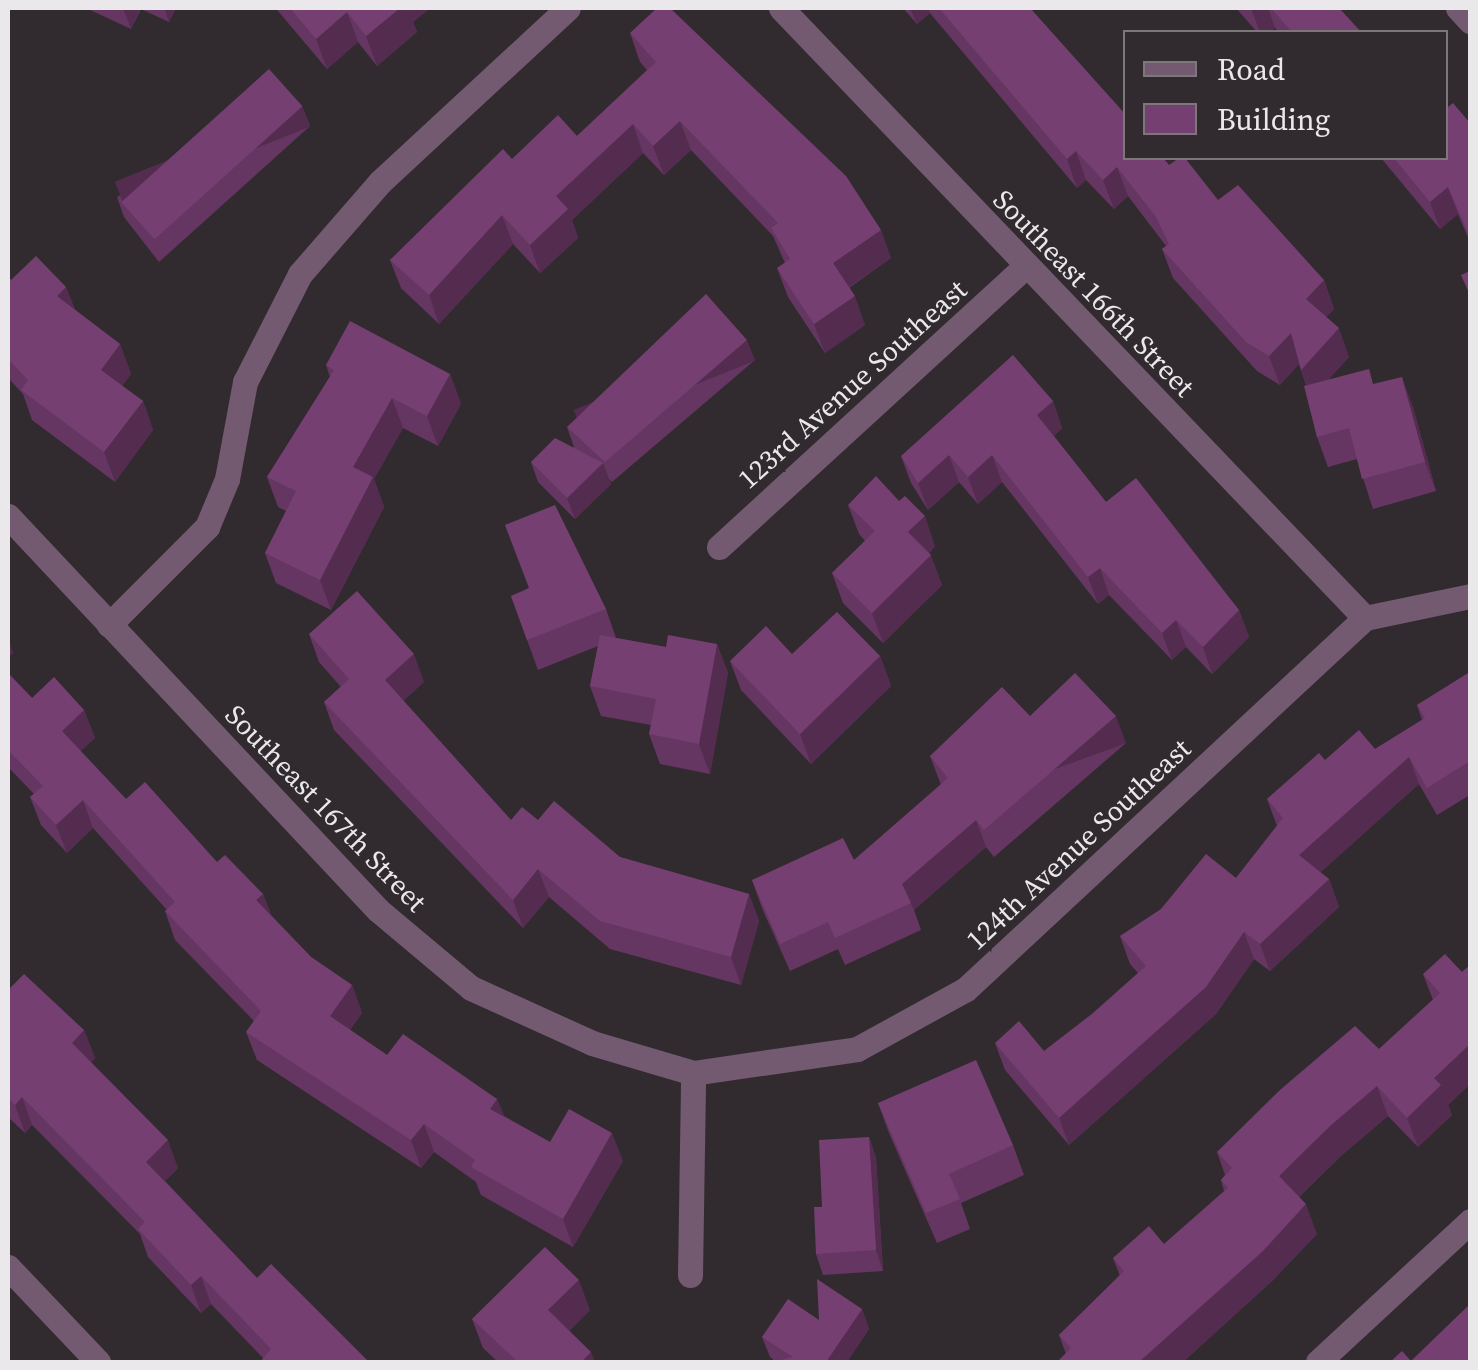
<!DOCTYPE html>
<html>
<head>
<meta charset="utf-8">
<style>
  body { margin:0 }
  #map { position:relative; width:1478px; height:1370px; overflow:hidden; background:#312b30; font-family:"Source Serif 4",serif }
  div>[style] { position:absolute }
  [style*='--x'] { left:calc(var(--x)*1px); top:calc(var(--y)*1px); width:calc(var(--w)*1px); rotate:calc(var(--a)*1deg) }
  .minor>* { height:25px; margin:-12.5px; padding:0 12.5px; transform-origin:12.5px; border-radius:12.5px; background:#735a70 }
  .tertiary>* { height:25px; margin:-12.5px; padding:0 12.5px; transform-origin:12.5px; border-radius:12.5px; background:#735a70 }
  .wall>* { inset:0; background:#653662 }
  .shaded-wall>* { inset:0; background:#532c50; transform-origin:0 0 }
  .building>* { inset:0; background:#763f72; transform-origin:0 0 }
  span { translate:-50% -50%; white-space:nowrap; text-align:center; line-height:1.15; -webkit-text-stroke:8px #312b30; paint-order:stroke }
  .street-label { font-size:28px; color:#ebe8eb }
  .frame { position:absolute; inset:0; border:10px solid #ebe8eb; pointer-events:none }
  .legend { position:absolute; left:1123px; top:30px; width:325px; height:130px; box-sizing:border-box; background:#312b30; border:2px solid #7b777b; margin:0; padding:12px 18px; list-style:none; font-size:30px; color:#ebe8eb }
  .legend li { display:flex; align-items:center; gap:20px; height:50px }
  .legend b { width:50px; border:2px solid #7b777b }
</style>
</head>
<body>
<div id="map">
  <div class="minor">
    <i style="--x:781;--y:8;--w:844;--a:46.25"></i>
    <i style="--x:1458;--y:8;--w:18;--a:47"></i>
    <i style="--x:8;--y:516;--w:540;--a:46.8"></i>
    <i style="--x:378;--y:910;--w:121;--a:40"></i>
    <i style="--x:471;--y:988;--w:133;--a:24.4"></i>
    <i style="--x:592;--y:1043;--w:105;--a:16.5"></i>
    <i style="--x:693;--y:1073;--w:166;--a:-8.3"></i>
    <i style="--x:857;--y:1049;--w:124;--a:-28.8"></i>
    <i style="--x:966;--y:989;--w:545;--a:-42.92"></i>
    <i style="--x:1365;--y:618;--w:107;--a:-11.8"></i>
    <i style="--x:719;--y:547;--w:416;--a:-42.5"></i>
    <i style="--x:109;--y:625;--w:139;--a:-45"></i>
    <i style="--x:207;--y:527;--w:52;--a:-67.4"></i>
    <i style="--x:227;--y:479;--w:99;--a:-79.5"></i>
    <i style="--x:245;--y:382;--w:121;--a:-63"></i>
    <i style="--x:300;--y:274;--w:122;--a:-49"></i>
    <i style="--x:380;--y:182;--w:256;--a:-42.8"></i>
    <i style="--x:690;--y:1275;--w:202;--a:-89.1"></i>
    <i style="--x:1318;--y:1362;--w:207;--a:-42.8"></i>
  </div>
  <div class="tertiary">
    <i style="--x:8;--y:1267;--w:131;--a:46.5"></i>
  </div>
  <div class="wall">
    <i style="clip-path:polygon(86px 8px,176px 8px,169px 22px,141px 9px,131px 29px)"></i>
    <i style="clip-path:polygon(277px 8px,430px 8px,413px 22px,417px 32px,377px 66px,358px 42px,327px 69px,278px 11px)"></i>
    <i style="clip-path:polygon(903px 8px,1030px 8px,1169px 165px,1324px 280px,1334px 309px,1326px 317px,1349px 357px,1329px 379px,1374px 384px,1413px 407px,1436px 491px,1373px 509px,1357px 459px,1328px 467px,1317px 437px,1306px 385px,1299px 364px,1280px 385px,1257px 371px,1173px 278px,1162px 249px,1166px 246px,1128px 196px,1114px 209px,1086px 180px,1077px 188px,930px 13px,917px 24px)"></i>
    <i style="clip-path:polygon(1236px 8px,1339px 8px,1361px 32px,1279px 32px,1275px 28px,1269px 32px,1257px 32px)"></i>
    <i style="clip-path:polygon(630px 33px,881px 230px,891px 258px,849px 288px,865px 325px,825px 353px,788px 297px,777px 268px,785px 263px,773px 236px,691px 150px,664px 175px,643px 153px,572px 220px,578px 238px,540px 273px,513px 244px,439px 324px,401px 288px,390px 260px,512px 159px,577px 136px,647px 70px,640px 62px)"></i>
    <i style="clip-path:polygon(302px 106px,310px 126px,159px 262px,124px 217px,117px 197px)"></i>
    <i style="clip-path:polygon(1470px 123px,1470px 242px,1458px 214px,1440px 229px,1381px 158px,1446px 158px)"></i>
    <i style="clip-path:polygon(8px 276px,11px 280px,66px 287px,75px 310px,120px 344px,131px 374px,122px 386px,143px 401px,153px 430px,115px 482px,32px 420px,23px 394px,8px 378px)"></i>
    <i style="clip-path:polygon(755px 360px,612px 482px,609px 479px,611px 484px,575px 519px,538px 482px,531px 462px,574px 447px,567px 427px)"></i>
    <i style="clip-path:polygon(326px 365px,450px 374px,461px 404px,438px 446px,403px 428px,374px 479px,384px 507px,331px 610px,276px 583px,265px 553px,286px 511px,278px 507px,267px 477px,330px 377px)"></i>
    <i style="clip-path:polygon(1053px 401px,1062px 428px,1054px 436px,1106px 502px,1239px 610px,1249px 637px,1212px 674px,1186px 647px,1172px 660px,1109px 595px,1098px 604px,1002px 482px,978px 504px,959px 482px,928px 510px,911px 483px,901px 456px)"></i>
    <i style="clip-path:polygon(848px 505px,935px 546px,929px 553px,942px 585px,883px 643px,843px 603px,832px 573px,865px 541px,859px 534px)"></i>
    <i style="clip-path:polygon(511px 596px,606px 609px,616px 638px,666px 647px,717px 644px,728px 673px,710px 774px,660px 764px,649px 734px,651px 725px,601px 716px,590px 686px,598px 646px,538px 670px)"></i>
    <i style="clip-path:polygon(309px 634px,424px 682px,403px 701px,511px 820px,538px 820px,620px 857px,749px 894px,759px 921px,741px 985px,610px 949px,549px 897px,523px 928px,334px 730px,324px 702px,341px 687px,319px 662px)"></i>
    <i style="clip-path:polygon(792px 654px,880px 656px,891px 686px,811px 764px,741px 690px,730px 661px)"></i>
    <i style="clip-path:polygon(1470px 672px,1470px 795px,1437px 815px,1419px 784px,1320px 872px,1329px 879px,1339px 907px,1270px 971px,1254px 959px,1216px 1014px,1069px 1145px,1005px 1070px,995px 1043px,1044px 1051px,1092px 1014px,1138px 973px,1130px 964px,1120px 936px,1236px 878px,1277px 826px,1267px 799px,1325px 760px,1375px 749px,1422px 720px,1417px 705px)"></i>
    <i style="clip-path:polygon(8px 673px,32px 698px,84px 710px,95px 738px,80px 751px,126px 799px,263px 894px,271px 915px,311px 957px,352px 985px,362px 1013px,350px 1030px,387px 1055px,497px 1099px,504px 1116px,550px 1142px,623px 1161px,573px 1247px,481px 1195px,476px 1182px,434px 1152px,421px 1168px,257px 1060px,246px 1032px,254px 1021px,175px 940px,165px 911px,167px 910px,93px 828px,67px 853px,41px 825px,30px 797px,34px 794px,8px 767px)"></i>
    <i style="clip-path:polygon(1030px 716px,1126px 743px,994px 857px,986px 847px,914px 910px,921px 930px,845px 965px,838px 949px,790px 971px,762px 908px,752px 880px,854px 860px,941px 785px,930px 756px)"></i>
    <i style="clip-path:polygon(1470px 965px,1470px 1084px,1448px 1105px,1452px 1115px,1418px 1147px,1388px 1116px,1342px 1155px,1299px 1197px,1317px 1234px,1273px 1280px,1183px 1362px,1057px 1362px,1066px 1354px,1059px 1335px,1120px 1276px,1113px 1258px,1164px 1244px,1224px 1191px,1221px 1180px,1225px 1175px,1217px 1152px,1379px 1049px,1433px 1000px,1423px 974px,1462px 972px)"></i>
    <i style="clip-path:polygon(8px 988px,84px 1030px,95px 1058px,91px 1062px,178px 1168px,165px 1181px,257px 1278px,369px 1362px,263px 1358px,211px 1304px,201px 1313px,148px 1257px,140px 1234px,32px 1125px,25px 1133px,8px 1117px)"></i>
    <i style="clip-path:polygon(878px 1103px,1013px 1145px,1024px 1175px,961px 1203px,970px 1229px,937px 1243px,889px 1133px)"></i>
    <i style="clip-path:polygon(869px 1137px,876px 1158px,883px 1271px,823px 1275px,816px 1254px,822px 1207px)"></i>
    <i style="clip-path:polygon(862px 1309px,869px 1329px,847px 1362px,773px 1362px,776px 1362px,770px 1357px,762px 1337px,819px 1320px)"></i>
    <i style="clip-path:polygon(590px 1310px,569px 1331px,595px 1362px,498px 1362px,483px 1348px,472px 1319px)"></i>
  </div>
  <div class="shaded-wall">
    <i style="clip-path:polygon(123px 8px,140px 8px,131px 29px)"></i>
    <i style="clip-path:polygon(164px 8px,176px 8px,169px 22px)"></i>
    <i style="clip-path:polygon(400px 8px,430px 8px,413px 22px,417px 32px,377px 66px,366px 36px)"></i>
    <i style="clip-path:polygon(910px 8px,928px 8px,930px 13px,917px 24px)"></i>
    <i style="clip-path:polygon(1256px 8px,1268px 8px,1275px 28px,1269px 32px,1260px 32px,1252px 11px)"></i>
    <i style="clip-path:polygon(347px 12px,358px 42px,327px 69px,316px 39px)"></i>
    <i style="left:302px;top:106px;width:22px;height:202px;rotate:68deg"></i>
    <i style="clip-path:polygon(680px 121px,691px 150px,664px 175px,653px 146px)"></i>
    <i style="clip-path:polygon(633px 124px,643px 153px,572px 220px,578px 238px,540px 273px,530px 245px,556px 196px)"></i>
    <i style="clip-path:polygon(1076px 151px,1086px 180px,1077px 188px,1067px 159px)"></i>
    <i style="clip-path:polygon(1117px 167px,1128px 196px,1114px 209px,1103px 180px)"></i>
    <i style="clip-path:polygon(1448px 187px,1458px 214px,1440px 229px,1430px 202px)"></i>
    <i style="clip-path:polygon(502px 215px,513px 244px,439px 324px,429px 295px)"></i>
    <i style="clip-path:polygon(881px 230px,891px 258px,843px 291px,833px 263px)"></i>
    <i style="clip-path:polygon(1324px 280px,1334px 309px,1316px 328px,1306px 299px)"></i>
    <i style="clip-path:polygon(66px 287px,77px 317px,57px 296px)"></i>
    <i style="clip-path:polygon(855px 296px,865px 325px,825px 353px,814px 324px)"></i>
    <i style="clip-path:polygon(1339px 328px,1349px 357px,1311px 399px,1301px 370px)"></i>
    <i style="clip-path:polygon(1291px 333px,1302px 361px,1280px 385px,1269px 356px)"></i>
    <i style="left:747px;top:340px;width:22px;height:187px;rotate:68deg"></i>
    <i style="clip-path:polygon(120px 344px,131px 374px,112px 400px,101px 370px)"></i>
    <i style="clip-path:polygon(450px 374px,461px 404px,438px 446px,427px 416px)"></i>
    <i style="clip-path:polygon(1402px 377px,1413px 407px,1436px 491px,1425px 462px)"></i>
    <i style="clip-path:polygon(392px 398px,403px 428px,374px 479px,384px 507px,331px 610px,320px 580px,353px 467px)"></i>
    <i style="clip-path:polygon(143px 401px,153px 430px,115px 482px,104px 452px)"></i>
    <i style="clip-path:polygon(1053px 401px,1062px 428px,1047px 442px,1037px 415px)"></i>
    <i style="clip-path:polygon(949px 455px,959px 482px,928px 510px,918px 483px)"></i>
    <i style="clip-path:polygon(992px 455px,1002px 482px,978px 504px,968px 477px)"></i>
    <i style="clip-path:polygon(603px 463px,611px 484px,575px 519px,567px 498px)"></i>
    <i style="clip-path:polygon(925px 516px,935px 546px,919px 562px,908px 532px)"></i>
    <i style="clip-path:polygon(931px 555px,942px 585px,883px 643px,872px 613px)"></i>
    <i style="clip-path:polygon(1100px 568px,1109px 595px,1098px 604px,1088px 577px)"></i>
    <i style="clip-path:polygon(1239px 610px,1249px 637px,1212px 674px,1203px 647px)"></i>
    <i style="clip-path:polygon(1176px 620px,1186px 647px,1172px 660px,1162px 633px)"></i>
    <i style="clip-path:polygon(8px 637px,13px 653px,8px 658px)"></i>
    <i style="clip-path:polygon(717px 644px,728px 673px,710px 774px,699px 744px)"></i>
    <i style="clip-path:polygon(414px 654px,424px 682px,395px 708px,385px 680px)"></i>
    <i style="clip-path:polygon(880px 656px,891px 686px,811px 764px,800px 734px)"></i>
    <i style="clip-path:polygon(84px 710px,95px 738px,72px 759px,62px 731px)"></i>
    <i style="left:1116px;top:716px;width:29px;height:174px;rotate:70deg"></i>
    <i style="clip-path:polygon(1409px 757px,1419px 784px,1309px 883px,1299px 855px)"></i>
    <i style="clip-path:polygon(83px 800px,93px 828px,67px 853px,56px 825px)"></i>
    <i style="clip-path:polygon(976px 820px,986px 847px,914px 910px,902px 884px)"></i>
    <i style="clip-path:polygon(538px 869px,549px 897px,523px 928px,513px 900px)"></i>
    <i style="clip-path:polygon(1329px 879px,1339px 907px,1270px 971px,1260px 944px)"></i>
    <i style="clip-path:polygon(263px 894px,273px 922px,256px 900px)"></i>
    <i style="clip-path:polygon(749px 894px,759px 921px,741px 985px,731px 957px)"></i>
    <i style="clip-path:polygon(1244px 932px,1254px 959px,1216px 1014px,1069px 1145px,1059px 1118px)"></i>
    <i style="clip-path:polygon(352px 985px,362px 1013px,340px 1044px,330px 1016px)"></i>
    <i style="clip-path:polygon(84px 1030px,95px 1058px,82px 1071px,72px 1043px)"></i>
    <i style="clip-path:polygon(1470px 1044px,1470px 1084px,1448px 1105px,1452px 1115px,1418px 1147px,1407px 1118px,1434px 1078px)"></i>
    <i style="clip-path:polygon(1377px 1086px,1388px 1116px,1342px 1155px,1289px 1206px,1279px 1176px,1331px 1125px)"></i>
    <i style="clip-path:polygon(22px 1097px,32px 1125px,25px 1133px,15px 1105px)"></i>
    <i style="clip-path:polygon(497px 1099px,508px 1127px,490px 1109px)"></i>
    <i style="clip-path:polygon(424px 1124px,434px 1152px,421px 1168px,411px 1140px)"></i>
    <i style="clip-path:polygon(612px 1133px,623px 1161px,573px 1247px,563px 1219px)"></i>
    <i style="clip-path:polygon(869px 1137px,876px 1158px,883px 1271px,876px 1250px)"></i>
    <i style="clip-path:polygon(168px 1140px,178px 1168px,156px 1190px,146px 1162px)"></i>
    <i style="clip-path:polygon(1306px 1204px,1317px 1234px,1273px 1280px,1183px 1362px,1139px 1362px)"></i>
    <i style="clip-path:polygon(201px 1276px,211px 1304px,201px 1313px,191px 1285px)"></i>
    <i style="clip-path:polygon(579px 1280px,590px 1310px,559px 1340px,548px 1310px)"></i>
    <i style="clip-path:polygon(862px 1309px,869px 1329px,847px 1362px,826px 1362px)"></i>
    <i style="clip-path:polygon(591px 1352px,595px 1362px,581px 1362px)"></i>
  </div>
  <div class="building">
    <i style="clip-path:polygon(290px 8px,400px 8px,366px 36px,347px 12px,316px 39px)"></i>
    <i style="clip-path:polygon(657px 8px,670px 8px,846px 176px,881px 230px,833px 263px,855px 296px,814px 324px,777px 268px,790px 259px,771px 228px,778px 223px,680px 121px,653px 146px,633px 124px,556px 196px,568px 209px,530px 245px,502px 215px,429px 295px,390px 260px,503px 149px,512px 159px,558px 115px,577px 136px,656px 62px,630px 33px)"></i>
    <i style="clip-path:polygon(939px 8px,1030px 8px,1126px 115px,1126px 158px,1163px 158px,1169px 165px,1179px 158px,1185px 158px,1218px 200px,1238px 185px,1324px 280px,1306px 299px,1339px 328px,1301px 370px,1291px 333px,1269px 356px,1246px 342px,1162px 249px,1169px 244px,1156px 217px,1117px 167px,1103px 180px,1076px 151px,1067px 159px)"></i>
    <i style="clip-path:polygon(1271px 8px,1339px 8px,1361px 32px,1292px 32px)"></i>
    <i style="left:269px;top:69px;width:50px;height:199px;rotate:48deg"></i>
    <i style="clip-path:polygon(1453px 103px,1470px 123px,1470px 237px,1448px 187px,1430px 202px,1394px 158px,1446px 158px,1446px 104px,1448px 107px)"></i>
    <i style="clip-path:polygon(36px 256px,66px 287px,57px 296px,120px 344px,101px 370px,143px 401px,104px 452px,21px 390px,28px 380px,8px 359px,8px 276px,11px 280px)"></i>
    <i style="clip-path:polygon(1470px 271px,1470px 295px,1461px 275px)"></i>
    <i style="clip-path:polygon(706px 294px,747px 340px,605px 462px,567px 427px)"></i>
    <i style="clip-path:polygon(350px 321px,450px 374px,427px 416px,392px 398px,353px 467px,373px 477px,320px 580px,265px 553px,296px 491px,267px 477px,334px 370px,326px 365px)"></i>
    <i style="clip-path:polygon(1013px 355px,1053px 401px,1037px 415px,1106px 502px,1136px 478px,1239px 610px,1203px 647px,1176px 620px,1162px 633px,1100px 568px,1088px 577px,992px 455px,968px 477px,949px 455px,918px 483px,901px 456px)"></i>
    <i style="clip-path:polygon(1369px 369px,1373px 384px,1402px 377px,1425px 462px,1362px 479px,1349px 428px,1317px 437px,1304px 386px)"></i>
    <i style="clip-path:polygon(555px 438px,603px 463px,567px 498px,531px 462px)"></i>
    <i style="clip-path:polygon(876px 476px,899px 501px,905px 496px,925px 516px,908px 532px,931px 555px,872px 613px,832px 573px,875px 531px,848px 505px)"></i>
    <i style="clip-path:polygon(555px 505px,606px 609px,527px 640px,511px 596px,529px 588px,505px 525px)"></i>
    <i style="clip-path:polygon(357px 591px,414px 654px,385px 680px,511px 820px,522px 807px,538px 820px,554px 801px,620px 857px,749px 894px,731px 957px,600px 921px,538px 869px,513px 900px,324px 702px,349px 679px,309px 634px)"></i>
    <i style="clip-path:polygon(837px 612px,880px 656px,800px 734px,730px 661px,766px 626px,792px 654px)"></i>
    <i style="clip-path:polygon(600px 635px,666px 647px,668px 635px,717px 644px,699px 744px,649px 734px,656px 699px,590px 686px)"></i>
    <i style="clip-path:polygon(1470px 672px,1470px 761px,1427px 788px,1409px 757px,1299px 855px,1329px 879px,1260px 944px,1244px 932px,1206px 987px,1059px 1118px,995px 1043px,1019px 1021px,1044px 1051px,1092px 1014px,1146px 966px,1120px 936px,1161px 909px,1206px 854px,1236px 878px,1283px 818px,1267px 799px,1319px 753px,1325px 760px,1359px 730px,1375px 749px,1425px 718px,1417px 705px)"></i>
    <i style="clip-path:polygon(8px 673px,32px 698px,54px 677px,84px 710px,62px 731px,126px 799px,145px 782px,217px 862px,225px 855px,263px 894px,256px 900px,311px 957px,352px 985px,330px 1016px,387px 1055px,403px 1034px,497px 1099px,490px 1109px,550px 1142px,569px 1109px,612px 1133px,563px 1219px,471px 1167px,475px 1160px,424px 1124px,411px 1140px,246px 1032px,261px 1011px,165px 911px,175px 902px,83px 800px,56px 825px,30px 797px,43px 786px,8px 750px)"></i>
    <i style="clip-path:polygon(1075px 673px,1116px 716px,984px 830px,976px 820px,902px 884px,911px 903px,835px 938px,828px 922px,780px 944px,752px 880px,843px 838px,854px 860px,948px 778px,930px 756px,1002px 687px,1030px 716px)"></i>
    <i style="clip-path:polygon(1445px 954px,1462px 972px,1470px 965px,1470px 1044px,1434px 1078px,1441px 1085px,1407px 1118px,1377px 1086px,1331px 1125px,1279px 1176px,1306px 1204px,1263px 1251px,1139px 1362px,1057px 1362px,1071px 1348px,1059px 1335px,1124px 1271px,1113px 1258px,1149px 1226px,1164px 1244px,1228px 1188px,1221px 1180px,1232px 1168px,1217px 1152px,1280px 1090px,1355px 1026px,1379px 1049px,1440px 993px,1423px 974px)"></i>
    <i style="clip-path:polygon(24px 974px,84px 1030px,72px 1043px,168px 1140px,146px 1162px,257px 1278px,271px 1264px,369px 1362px,260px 1362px,271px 1349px,201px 1276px,191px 1285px,138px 1229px,145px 1222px,22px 1097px,15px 1105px,8px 1098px,8px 988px,9px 989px)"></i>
    <i style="clip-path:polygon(976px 1060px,1013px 1145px,949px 1174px,960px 1199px,926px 1213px,878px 1103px)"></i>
    <i style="clip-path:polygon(869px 1137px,876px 1250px,816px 1254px,814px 1207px,822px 1207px,819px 1140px)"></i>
    <i style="clip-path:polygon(545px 1247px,579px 1280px,548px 1310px,591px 1352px,581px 1362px,518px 1362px,472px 1319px)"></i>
    <i style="clip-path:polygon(817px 1279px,862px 1309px,826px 1362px,773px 1362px,793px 1357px,762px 1337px,788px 1299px,819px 1320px)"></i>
    <i style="clip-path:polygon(1470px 1304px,1470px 1362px,1390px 1362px,1402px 1351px,1411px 1361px)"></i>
  </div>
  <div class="street-label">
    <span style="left:1094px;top:293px;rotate:46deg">Southeast 166th Street</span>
    <span style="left:852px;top:384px;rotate:-42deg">123rd Avenue Southeast</span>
    <span style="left:326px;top:808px;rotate:46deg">Southeast 167th Street</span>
    <span style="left:1078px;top:844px;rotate:-43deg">124th Avenue Southeast</span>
  </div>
  <div class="frame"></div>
  <ul class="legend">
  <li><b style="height:12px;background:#735a70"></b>Road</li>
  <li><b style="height:28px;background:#763f72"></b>Building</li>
  </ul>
</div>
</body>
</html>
